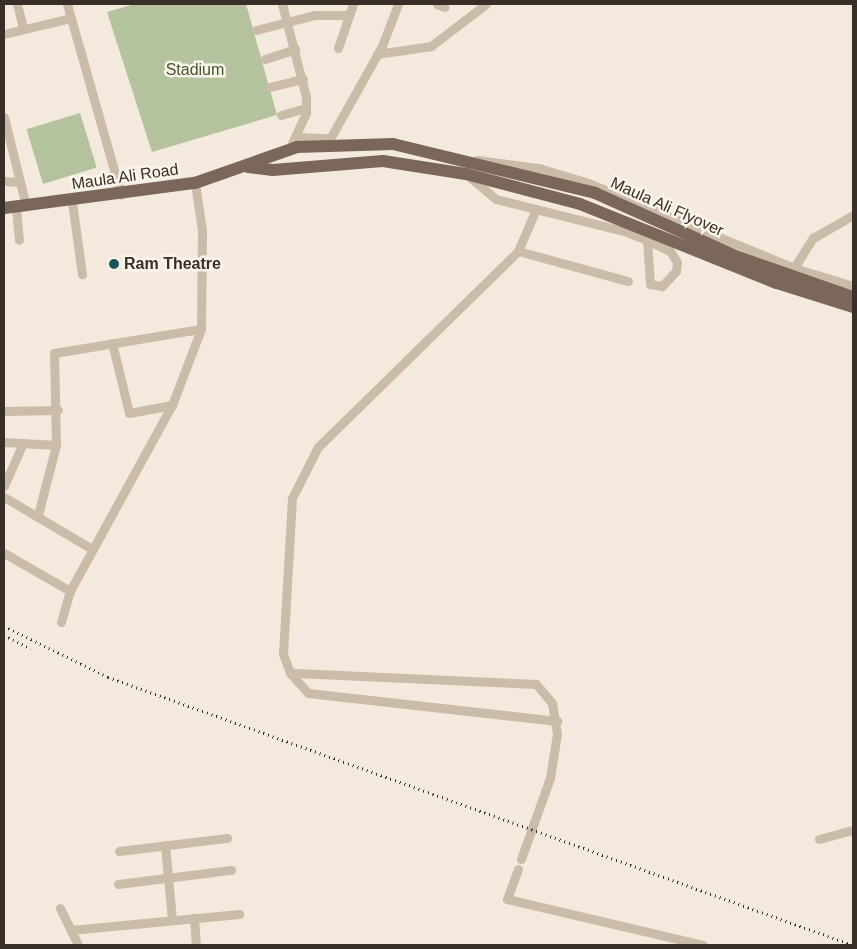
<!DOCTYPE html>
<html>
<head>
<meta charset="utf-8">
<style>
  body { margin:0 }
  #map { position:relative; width:857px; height:949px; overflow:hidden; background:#f3eadd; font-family:Helvetica,sans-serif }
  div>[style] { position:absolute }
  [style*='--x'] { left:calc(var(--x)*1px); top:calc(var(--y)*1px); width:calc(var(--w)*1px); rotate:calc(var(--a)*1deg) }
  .green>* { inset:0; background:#b4c29d; transform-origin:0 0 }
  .street>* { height:9px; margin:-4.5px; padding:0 4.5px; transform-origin:4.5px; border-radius:4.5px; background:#cbbba9 }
  .primary>* { height:12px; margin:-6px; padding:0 6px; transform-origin:6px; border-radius:6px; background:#7b675a }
  .rail>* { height:2.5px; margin-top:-1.25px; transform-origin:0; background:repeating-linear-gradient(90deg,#382f29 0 1px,transparent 0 5px) }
  .dots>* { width:14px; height:14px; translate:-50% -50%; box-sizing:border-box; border:2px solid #faf4ea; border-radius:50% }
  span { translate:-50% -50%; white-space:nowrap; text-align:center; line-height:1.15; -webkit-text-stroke:5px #faf4ea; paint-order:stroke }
  .park-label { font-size:16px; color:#45572c }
  .street-label { font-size:16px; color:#382f29 }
  .poi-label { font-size:16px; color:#382f29; font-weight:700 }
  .left { translate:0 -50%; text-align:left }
  .frame { position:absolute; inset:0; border:5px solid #382f29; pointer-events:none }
</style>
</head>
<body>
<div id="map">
  <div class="green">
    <i style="clip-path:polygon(135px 4px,246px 4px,277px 115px,152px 152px,107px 12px)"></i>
    <i style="left:80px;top:113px;width:57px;height:56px;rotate:73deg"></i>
  </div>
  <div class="street">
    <i style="--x:17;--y:4;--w:25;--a:76"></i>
    <i style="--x:67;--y:4;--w:198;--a:74.2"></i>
    <i style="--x:282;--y:4;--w:96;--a:75.5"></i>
    <i style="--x:306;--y:97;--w:16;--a:90"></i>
    <i style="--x:306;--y:113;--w:38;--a:115"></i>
    <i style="--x:437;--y:4;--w:8;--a:23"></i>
    <i style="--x:256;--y:30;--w:61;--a:-14.3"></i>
    <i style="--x:315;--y:15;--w:34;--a:0"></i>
    <i style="--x:4;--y:34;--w:68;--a:-13.6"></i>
    <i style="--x:338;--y:48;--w:46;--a:-71.2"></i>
    <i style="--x:377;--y:54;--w:55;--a:-8.4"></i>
    <i style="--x:431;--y:46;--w:69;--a:-37.4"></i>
    <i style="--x:265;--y:59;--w:32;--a:-18"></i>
    <i style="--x:270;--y:87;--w:34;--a:-14"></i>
    <i style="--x:281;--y:115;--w:26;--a:-16"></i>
    <i style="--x:4;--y:117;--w:92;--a:76.1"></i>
    <i style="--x:295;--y:137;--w:35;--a:2"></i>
    <i style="--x:327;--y:144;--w:112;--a:-60.7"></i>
    <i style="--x:382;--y:46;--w:45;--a:-69.1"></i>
    <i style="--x:477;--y:160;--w:63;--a:7.4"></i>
    <i style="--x:539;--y:168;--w:51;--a:17"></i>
    <i style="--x:588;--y:183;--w:223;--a:22.4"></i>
    <i style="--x:794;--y:268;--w:62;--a:17"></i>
    <i style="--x:466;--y:174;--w:39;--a:40"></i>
    <i style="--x:496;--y:199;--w:135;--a:14.1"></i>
    <i style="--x:627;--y:232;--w:22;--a:22"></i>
    <i style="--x:647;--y:240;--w:25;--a:26"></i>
    <i style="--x:670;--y:251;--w:13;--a:58"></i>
    <i style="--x:677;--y:262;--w:9;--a:96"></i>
    <i style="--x:676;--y:271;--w:21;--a:133"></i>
    <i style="--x:662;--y:286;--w:12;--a:-171"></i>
    <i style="--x:650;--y:284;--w:44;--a:-93.9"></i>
    <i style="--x:4;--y:181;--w:16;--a:4"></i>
    <i style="--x:72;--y:202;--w:73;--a:82.1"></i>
    <i style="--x:16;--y:207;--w:33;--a:85"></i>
    <i style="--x:518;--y:251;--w:114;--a:15.3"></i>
    <i style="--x:794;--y:268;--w:36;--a:-58"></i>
    <i style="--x:813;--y:238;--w:46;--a:-29.9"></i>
    <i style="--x:112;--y:343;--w:72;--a:76.3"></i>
    <i style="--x:129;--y:413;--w:44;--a:-10.5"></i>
    <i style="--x:4;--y:411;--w:54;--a:-1.1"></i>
    <i style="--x:4;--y:442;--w:52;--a:3.3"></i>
    <i style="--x:4;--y:486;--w:47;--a:-66.2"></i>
    <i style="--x:4;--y:497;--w:102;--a:30.6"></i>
    <i style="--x:38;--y:515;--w:72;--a:-75.6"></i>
    <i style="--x:56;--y:445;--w:92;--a:-91.2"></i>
    <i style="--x:54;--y:353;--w:149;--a:-9.3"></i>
    <i style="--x:4;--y:553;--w:76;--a:29.9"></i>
    <i style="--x:61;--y:622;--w:32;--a:-74"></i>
    <i style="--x:70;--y:591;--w:212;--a:-61.3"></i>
    <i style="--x:172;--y:405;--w:81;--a:-69.1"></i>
    <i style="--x:201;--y:329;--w:99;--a:-89.4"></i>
    <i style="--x:202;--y:230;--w:48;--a:-98.5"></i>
    <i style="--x:290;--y:673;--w:27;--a:48"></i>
    <i style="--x:308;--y:693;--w:251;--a:6.4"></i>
    <i style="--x:819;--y:839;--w:35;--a:-15"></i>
    <i style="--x:165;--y:845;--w:74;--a:84.6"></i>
    <i style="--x:119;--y:851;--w:109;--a:-6.9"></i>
    <i style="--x:521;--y:859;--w:86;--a:-70.3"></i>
    <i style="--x:550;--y:778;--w:45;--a:-81"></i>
    <i style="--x:557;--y:734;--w:31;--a:-99"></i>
    <i style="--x:552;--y:703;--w:25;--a:-130"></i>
    <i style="--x:536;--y:684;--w:246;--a:-177.4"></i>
    <i style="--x:290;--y:673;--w:20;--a:-110"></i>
    <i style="--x:283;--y:654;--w:156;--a:-86.7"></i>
    <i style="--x:292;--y:498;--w:57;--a:-63"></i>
    <i style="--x:318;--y:447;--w:280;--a:-44.4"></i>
    <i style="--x:518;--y:251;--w:46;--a:-66.8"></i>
    <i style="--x:518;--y:869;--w:32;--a:110"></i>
    <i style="--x:507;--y:899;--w:201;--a:13.2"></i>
    <i style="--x:118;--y:884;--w:114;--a:-7.1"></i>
    <i style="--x:60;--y:908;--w:41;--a:64.1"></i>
    <i style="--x:194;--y:918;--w:27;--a:86"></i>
    <i style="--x:71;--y:930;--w:169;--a:-5.4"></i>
  </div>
  <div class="primary">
    <i style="--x:248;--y:167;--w:25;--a:7"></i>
    <i style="--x:273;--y:170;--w:110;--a:-4.7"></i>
    <i style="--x:383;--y:161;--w:84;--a:8.9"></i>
    <i style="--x:466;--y:174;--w:118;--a:14.7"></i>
    <i style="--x:580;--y:204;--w:212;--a:21.9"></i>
    <i style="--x:777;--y:283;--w:80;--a:17.5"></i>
    <i style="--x:4;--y:208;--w:193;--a:-7.5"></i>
    <i style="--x:195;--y:183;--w:108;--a:-19.4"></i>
    <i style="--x:297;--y:147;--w:96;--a:-1.8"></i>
    <i style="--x:393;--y:144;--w:208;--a:13.6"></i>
    <i style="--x:595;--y:193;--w:157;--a:24.1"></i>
    <i style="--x:738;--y:257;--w:122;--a:19.2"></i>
  </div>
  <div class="rail">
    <i style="--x:4;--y:626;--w:116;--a:26.1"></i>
    <i style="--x:108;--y:677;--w:792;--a:19.79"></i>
    <i style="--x:4;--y:635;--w:30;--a:27"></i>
  </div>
  <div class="dots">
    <i style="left:114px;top:264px;background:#1d545b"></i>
  </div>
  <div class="park-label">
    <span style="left:195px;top:70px">Stadium</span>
  </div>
  <div class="street-label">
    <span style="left:125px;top:177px;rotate:-8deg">Maula Ali Road</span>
    <span style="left:667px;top:207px;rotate:24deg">Maula Ali Flyover</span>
  </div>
  <div class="poi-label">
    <span class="left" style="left:124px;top:264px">Ram Theatre</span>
  </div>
  <div class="frame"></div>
</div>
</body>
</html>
